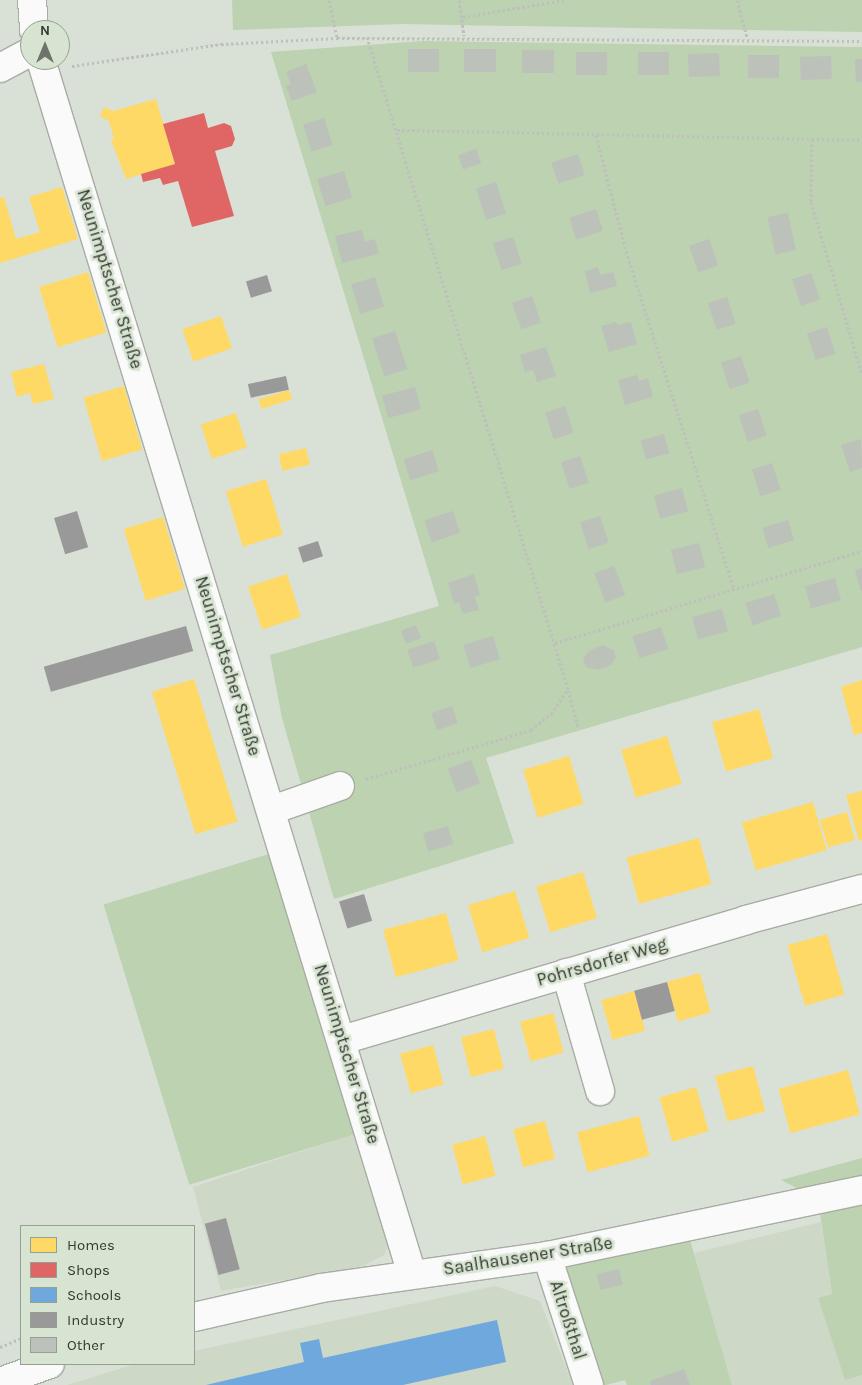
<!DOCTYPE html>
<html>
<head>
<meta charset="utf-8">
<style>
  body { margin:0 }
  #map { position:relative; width:862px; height:1385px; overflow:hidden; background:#d9e0d6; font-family:Karla,sans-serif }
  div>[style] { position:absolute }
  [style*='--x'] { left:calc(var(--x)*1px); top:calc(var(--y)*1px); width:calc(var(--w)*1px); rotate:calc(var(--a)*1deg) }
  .built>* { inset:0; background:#ced8c7 }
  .green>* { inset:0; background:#bcd2b0; transform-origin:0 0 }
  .homes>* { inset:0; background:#ffd966; transform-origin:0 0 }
  .shops>* { inset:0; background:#e06666 }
  .schools>* { inset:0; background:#6fa8dc }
  .industry>* { inset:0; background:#999; transform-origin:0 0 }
  .building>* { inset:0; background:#bcc1ba; transform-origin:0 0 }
  .path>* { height:3px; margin-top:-1.5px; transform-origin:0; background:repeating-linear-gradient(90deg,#bdc0bc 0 2.5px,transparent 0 5px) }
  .roads { filter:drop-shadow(1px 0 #a7aca4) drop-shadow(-1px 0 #a7aca4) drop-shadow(0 1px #a7aca4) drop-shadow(0 -1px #a7aca4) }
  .minor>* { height:28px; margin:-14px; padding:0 14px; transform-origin:14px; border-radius:14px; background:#f9faf9 }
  span { translate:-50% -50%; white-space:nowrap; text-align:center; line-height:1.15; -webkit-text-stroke:5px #d8e4d2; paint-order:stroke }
  .street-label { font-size:18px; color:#343932 }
  .legend { position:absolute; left:20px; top:1225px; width:175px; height:140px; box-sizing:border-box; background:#d8e4d2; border:1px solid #96a092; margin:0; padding:6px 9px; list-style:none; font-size:15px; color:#343932 }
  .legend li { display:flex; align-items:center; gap:10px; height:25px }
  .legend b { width:25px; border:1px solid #96a092 }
  .north { position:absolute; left:20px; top:20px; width:50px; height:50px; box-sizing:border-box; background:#d8e4d2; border:1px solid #96a092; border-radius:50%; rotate:0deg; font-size:14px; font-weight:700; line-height:20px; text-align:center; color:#343932 }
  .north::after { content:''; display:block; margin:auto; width:18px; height:22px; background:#6e736b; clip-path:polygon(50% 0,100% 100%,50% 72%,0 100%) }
</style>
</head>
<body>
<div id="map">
  <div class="built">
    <i style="clip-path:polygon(354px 1134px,391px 1240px,384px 1255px,363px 1266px,221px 1291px,193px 1187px)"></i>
    <i style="clip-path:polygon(821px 1222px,832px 1294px,818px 1298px,845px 1379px,862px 1375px,862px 1385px,732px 1385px,694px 1253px)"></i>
    <i style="clip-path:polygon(495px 1286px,540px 1301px,573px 1385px,67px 1385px,135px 1364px,194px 1364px,194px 1351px)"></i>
  </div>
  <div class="green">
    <i style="clip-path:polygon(232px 0,862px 0,862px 32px,402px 24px,233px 30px)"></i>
    <i style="clip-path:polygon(422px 41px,862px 47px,862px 647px,486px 758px,514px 843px,334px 899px,282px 718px,270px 655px,439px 606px,271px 52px)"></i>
    <i style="left:269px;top:854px;width:293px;height:173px;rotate:73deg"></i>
    <i style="clip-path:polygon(862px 1158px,862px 1375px,845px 1380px,818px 1298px,832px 1294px,818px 1199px,781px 1180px)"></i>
    <i style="clip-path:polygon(686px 1226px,732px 1385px,627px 1385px,625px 1380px,606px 1385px,589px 1385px,547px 1256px)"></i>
  </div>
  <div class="homes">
    <i style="clip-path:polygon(156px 99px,175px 164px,126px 179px,111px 140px,114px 139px,109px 121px,100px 116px,104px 107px,113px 111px)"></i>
    <i style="clip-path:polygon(62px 187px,78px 239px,0 263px,0 198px,4px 197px,16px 239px,40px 232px,29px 197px)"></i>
    <i style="left:88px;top:272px;width:63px;height:51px;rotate:73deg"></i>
    <i style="left:221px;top:316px;width:34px;height:41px;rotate:71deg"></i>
    <i style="clip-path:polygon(44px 364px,54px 399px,33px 404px,30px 393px,17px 397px,11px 372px)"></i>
    <i style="left:124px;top:386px;width:66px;height:42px;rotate:74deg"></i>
    <i style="left:289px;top:390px;width:10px;height:32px;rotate:73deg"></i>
    <i style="left:236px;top:413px;width:36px;height:37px;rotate:72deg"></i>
    <i style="left:306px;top:448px;width:17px;height:28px;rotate:77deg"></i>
    <i style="left:266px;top:479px;width:58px;height:42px;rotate:73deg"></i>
    <i style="left:163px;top:517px;width:75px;height:41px;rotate:73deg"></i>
    <i style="left:287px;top:574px;width:45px;height:41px;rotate:72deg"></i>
    <i style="left:194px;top:679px;width:149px;height:44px;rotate:73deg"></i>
    <i style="clip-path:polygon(862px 680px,862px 733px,854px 735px,841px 687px)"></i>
    <i style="left:759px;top:709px;width:51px;height:49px;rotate:74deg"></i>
    <i style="left:667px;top:736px;width:50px;height:48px;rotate:73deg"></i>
    <i style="left:569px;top:756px;width:50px;height:48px;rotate:73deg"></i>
    <i style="clip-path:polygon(862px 791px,862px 840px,859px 841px,846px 795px)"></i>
    <i style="left:813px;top:802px;width:50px;height:74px;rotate:74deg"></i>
    <i style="left:847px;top:812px;width:29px;height:28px;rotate:74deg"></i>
    <i style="left:699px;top:838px;width:48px;height:75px;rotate:75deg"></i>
    <i style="left:583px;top:872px;width:48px;height:49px;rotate:73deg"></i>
    <i style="left:515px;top:891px;width:49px;height:49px;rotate:73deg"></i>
    <i style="left:446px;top:913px;width:49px;height:65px;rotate:75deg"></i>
    <i style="left:827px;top:934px;width:63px;height:41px;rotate:74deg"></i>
    <i style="left:700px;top:973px;width:41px;height:34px;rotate:75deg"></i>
    <i style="left:634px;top:991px;width:41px;height:34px;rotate:74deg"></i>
    <i style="left:553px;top:1013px;width:41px;height:34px;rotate:75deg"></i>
    <i style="left:494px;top:1029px;width:41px;height:34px;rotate:76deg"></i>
    <i style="left:433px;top:1045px;width:41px;height:34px;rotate:75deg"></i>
    <i style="left:753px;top:1066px;width:47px;height:39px;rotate:75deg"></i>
    <i style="left:848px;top:1070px;width:46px;height:72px;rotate:75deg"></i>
    <i style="left:696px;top:1087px;width:46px;height:38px;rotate:74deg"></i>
    <i style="left:639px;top:1116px;width:41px;height:64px;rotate:75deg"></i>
    <i style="left:545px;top:1121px;width:39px;height:33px;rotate:75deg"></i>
    <i style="left:485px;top:1136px;width:41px;height:34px;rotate:75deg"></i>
  </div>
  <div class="shops">
    <i style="clip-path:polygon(204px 113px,208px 128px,224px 123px,231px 126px,235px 139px,232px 146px,215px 151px,234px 216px,192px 227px,178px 181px,163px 185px,160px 178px,143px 182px,141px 174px,175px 164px,163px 124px)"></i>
  </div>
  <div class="schools">
    <i style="clip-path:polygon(497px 1320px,506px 1362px,403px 1385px,206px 1385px,304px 1362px,300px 1343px,319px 1339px,323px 1358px)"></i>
  </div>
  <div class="industry">
    <i style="left:267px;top:275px;width:17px;height:22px;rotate:73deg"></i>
    <i style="left:286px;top:376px;width:14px;height:39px;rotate:78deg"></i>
    <i style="left:77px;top:511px;width:38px;height:24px;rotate:73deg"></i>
    <i style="left:318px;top:541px;width:16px;height:21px;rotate:72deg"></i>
    <i style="left:186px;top:626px;width:26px;height:148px;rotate:74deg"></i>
    <i style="left:364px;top:894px;width:28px;height:26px;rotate:73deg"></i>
    <i style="left:667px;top:982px;width:30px;height:34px;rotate:75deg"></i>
    <i style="left:226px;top:1218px;width:53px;height:22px;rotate:75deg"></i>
  </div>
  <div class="building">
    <i style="left:439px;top:49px;width:23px;height:31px;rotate:90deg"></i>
    <i style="left:496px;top:49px;width:23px;height:32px;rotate:90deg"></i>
    <i style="left:554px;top:50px;width:23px;height:32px;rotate:90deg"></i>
    <i style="left:576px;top:52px;width:31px;height:23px"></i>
    <i style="left:638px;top:52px;width:31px;height:23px"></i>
    <i style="left:719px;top:53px;width:23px;height:31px;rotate:88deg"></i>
    <i style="left:779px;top:55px;width:23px;height:31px;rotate:90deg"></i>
    <i style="left:831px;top:56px;width:23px;height:31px;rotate:88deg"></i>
    <i style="clip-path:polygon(855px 59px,862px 59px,862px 82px,856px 82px)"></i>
    <i style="clip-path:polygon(306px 64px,317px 92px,292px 101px,286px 86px,291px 84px,286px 72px)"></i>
    <i style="left:324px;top:118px;width:28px;height:22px;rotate:72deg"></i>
    <i style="left:476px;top:149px;width:15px;height:19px;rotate:70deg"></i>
    <i style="left:578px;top:154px;width:22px;height:28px;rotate:72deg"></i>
    <i style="left:344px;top:171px;width:28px;height:28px;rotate:73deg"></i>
    <i style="left:496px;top:182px;width:33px;height:21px;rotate:72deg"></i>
    <i style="left:596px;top:209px;width:23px;height:28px;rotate:72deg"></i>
    <i style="left:788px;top:213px;width:38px;height:21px;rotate:78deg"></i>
    <i style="clip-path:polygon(362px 230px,365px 242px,375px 239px,379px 254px,342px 263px,335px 236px)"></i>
    <i style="left:513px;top:237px;width:28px;height:21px;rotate:72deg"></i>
    <i style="left:709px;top:239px;width:28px;height:21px;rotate:71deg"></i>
    <i style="clip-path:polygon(598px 267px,600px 275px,613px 272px,617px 286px,590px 293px,585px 271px)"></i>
    <i style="left:811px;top:273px;width:28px;height:20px;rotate:71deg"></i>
    <i style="left:375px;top:277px;width:31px;height:25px;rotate:73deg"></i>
    <i style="left:532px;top:296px;width:28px;height:21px;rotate:71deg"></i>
    <i style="left:727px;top:297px;width:28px;height:20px;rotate:72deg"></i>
    <i style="clip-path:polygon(616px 322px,618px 325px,631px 322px,637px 344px,609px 352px,601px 326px)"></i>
    <i style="left:827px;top:327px;width:28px;height:21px;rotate:72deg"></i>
    <i style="left:395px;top:331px;width:40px;height:24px;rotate:72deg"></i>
    <i style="clip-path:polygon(546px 347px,556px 376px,537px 382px,533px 370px,525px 372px,520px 355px)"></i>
    <i style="left:741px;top:356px;width:28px;height:21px;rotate:72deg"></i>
    <i style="clip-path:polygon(637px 375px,639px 381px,648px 378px,653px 397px,625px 405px,618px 380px)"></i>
    <i style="left:415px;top:387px;width:23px;height:34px;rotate:75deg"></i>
    <i style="left:565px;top:406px;width:28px;height:21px;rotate:72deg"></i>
    <i style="left:758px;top:409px;width:28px;height:20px;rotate:72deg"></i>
    <i style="left:664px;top:434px;width:20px;height:24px;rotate:75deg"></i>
    <i style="clip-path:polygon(861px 439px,862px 468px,850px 472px,841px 445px)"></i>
    <i style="left:432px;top:450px;width:22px;height:30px;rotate:72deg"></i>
    <i style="left:580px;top:456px;width:28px;height:20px;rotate:72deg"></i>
    <i style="left:772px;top:463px;width:28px;height:21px;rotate:72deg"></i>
    <i style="left:682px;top:488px;width:24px;height:29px;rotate:75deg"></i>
    <i style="left:453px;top:511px;width:23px;height:30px;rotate:72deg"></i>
    <i style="left:600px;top:516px;width:28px;height:21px;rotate:72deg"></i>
    <i style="left:788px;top:520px;width:21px;height:27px;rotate:73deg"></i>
    <i style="left:699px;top:543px;width:25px;height:29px;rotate:76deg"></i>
    <i style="left:614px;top:566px;width:31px;height:21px;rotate:69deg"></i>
    <i style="clip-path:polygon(862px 568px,862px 591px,861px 591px,855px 570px)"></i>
    <i style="clip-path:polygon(474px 574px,480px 595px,475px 597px,479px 610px,463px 614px,459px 602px,454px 604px,448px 583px)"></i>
    <i style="left:835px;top:578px;width:23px;height:31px;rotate:75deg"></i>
    <i style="left:774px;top:594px;width:23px;height:30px;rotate:72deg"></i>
    <i style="left:722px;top:609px;width:23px;height:31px;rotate:75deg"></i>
    <i style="left:416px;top:625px;width:14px;height:16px;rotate:69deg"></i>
    <i style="left:661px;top:627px;width:23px;height:30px;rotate:72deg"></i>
    <i style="left:493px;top:636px;width:24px;height:31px;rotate:73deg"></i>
    <i style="left:434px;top:641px;width:19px;height:28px;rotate:72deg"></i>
    <i style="clip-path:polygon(603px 645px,613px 650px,616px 657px,611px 665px,598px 670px,586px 667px,583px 659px,589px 651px)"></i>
    <i style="left:452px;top:706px;width:18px;height:22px;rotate:71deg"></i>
    <i style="left:471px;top:760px;width:25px;height:25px;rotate:69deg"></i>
    <i style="left:448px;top:826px;width:19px;height:26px;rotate:74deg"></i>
    <i style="left:619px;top:1269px;width:16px;height:23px;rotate:76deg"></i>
    <i style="clip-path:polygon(684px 1369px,690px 1385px,651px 1385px,650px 1381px)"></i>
  </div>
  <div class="path">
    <i style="--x:329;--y:0;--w:39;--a:78"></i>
    <i style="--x:459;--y:0;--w:36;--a:82"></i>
    <i style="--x:737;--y:0;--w:39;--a:75"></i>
    <i style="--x:463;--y:17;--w:102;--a:-9.6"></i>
    <i style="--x:72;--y:66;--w:151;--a:-8.4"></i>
    <i style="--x:221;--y:44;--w:116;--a:-3"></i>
    <i style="--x:337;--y:38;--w:525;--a:0.33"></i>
    <i style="--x:397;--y:130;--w:465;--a:1.2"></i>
    <i style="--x:596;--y:135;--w:120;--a:75.5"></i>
    <i style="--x:626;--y:251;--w:355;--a:72.3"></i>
    <i style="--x:812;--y:139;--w:63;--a:90.9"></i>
    <i style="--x:811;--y:202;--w:179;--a:73.5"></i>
    <i style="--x:555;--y:643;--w:320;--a:-16.7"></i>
    <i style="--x:568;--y:690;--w:39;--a:75"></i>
    <i style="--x:366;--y:779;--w:172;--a:-16.5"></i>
    <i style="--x:531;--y:730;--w:26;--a:-39"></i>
    <i style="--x:551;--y:714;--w:30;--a:-56"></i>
    <i style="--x:568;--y:689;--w:682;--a:-107.13"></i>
    <i style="--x:0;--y:1347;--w:23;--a:-23"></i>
  </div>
  <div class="roads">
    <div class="minor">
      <i style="--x:32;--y:0;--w:30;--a:86"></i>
      <i style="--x:41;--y:60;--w:1269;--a:73.01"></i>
      <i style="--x:0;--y:68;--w:34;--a:-28"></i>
      <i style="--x:272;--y:810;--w:72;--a:-19.4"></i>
      <i style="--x:566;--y:973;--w:123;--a:73.9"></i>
      <i style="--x:342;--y:1040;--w:421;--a:-16.5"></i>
      <i style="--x:746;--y:920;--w:120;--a:-15"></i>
      <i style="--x:547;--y:1256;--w:136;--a:72"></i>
      <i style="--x:194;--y:1317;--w:131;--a:-12.8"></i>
      <i style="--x:322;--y:1288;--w:227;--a:-8.1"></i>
      <i style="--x:547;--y:1256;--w:322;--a:-11.8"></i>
      <i style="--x:0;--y:1382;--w:53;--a:-19.8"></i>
    </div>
  </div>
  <div class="street-label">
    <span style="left:110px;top:279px;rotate:73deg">Neunimptscher Straße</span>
    <span style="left:228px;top:666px;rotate:73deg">Neunimptscher Straße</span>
    <span style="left:602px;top:962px;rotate:-16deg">Pohrsdorfer Weg</span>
    <span style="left:347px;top:1054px;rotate:73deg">Neunimptscher Straße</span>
    <span style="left:528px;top:1256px;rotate:-9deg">Saalhausener Straße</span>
    <span style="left:568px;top:1320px;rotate:72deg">Altroßthal</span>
  </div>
  <ul class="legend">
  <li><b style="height:14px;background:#ffd966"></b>Homes</li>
  <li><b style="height:14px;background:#e06666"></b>Shops</li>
  <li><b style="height:14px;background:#6fa8dc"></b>Schools</li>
  <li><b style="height:14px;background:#999"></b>Industry</li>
  <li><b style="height:14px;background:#bcc1ba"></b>Other</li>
  </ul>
  <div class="north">N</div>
</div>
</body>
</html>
